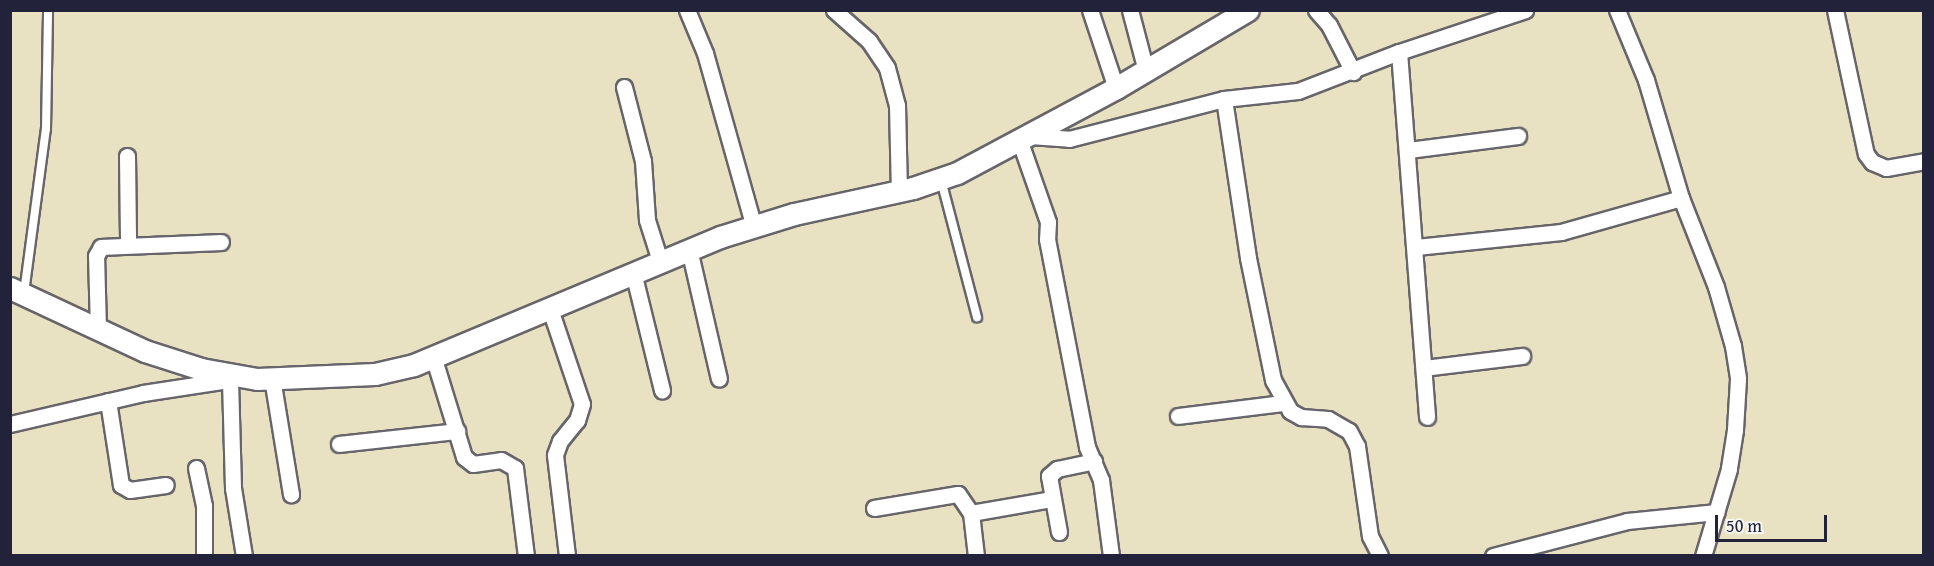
<!DOCTYPE html>
<html>
<head>
<meta charset="utf-8">
<style>
  body { margin:0 }
  #map { position:relative; width:1934px; height:566px; overflow:hidden; background:#e8e2c2; font-family:"Gentium Book Plus",serif }
  div>[style] { position:absolute }
  [style*='--x'] { left:calc(var(--x)*1px); top:calc(var(--y)*1px); width:calc(var(--w)*1px); rotate:calc(var(--a)*1deg) }
  .roads { filter:drop-shadow(2px 0 #67656a) drop-shadow(-2px 0 #67656a) drop-shadow(0 2px #67656a) drop-shadow(0 -2px #67656a) }
  .lane>* { height:8px; margin:-4px; padding:0 4px; transform-origin:4px; border-radius:4px; background:#fff }
  .street>* { height:15px; margin:-7.5px; padding:0 7.5px; transform-origin:7.5px; border-radius:7.5px; background:#fff }
  .secondary>* { height:21px; margin:-10.5px; padding:0 10.5px; transform-origin:10.5px; border-radius:10.5px; background:#fff }
  span { translate:-50% -50%; white-space:nowrap; text-align:center; line-height:1.15; -webkit-text-stroke:4.5px #f6f6f2; paint-order:stroke }
  .frame { position:absolute; inset:0; border:12px solid #22223b; pointer-events:none }
  .scale { position:absolute; left:1715px; top:515px; width:112px; height:27px; box-sizing:border-box; border:3px solid #22223b; border-top:0; padding-left:8px; font-size:18px; line-height:21px; white-space:nowrap; color:#22223b; -webkit-text-stroke:4px #f6f6f2; paint-order:stroke }
</style>
</head>
<body>
<div id="map">
  <div class="roads">
    <div class="lane">
      <i style="--x:941;--y:180;--w:142;--a:75.3"></i>
      <i style="--x:24;--y:293;--w:165;--a:-82.4"></i>
      <i style="--x:46;--y:129;--w:119;--a:-89"></i>
    </div>
    <div class="street">
      <i style="--x:687;--y:10;--w:47;--a:67.3"></i>
      <i style="--x:705;--y:53;--w:181;--a:74.3"></i>
      <i style="--x:834;--y:10;--w:47;--a:41.5"></i>
      <i style="--x:869;--y:41;--w:32;--a:56"></i>
      <i style="--x:887;--y:68;--w:38;--a:75"></i>
      <i style="--x:897;--y:105;--w:86;--a:88.7"></i>
      <i style="--x:1090;--y:10;--w:82;--a:71.6"></i>
      <i style="--x:1130;--y:10;--w:63;--a:75.3"></i>
      <i style="--x:1316;--y:10;--w:20;--a:49"></i>
      <i style="--x:1329;--y:25;--w:53;--a:62.9"></i>
      <i style="--x:1617;--y:10;--w:76;--a:67.5"></i>
      <i style="--x:1646;--y:80;--w:123;--a:73.5"></i>
      <i style="--x:1681;--y:198;--w:96;--a:68.5"></i>
      <i style="--x:1716;--y:287;--w:61;--a:73.9"></i>
      <i style="--x:1733;--y:346;--w:33;--a:81"></i>
      <i style="--x:1738;--y:379;--w:51;--a:93.4"></i>
      <i style="--x:1735;--y:430;--w:39;--a:99"></i>
      <i style="--x:1729;--y:469;--w:91;--a:106.6"></i>
      <i style="--x:1835;--y:10;--w:147;--a:77.9"></i>
      <i style="--x:1866;--y:154;--w:10;--a:53"></i>
      <i style="--x:1872;--y:162;--w:15;--a:23"></i>
      <i style="--x:1886;--y:168;--w:39;--a:-10"></i>
      <i style="--x:1399;--y:52;--w:366;--a:85.6"></i>
      <i style="--x:624;--y:87;--w:76;--a:75.6"></i>
      <i style="--x:643;--y:161;--w:59;--a:86.1"></i>
      <i style="--x:647;--y:220;--w:43;--a:72.4"></i>
      <i style="--x:1224;--y:99;--w:161;--a:81.4"></i>
      <i style="--x:1248;--y:258;--w:125;--a:78.4"></i>
      <i style="--x:1273;--y:380;--w:35;--a:61"></i>
      <i style="--x:1290;--y:411;--w:13;--a:29"></i>
      <i style="--x:1301;--y:417;--w:27;--a:4"></i>
      <i style="--x:1328;--y:419;--w:24;--a:30"></i>
      <i style="--x:1349;--y:431;--w:17;--a:62"></i>
      <i style="--x:1357;--y:446;--w:91;--a:81.8"></i>
      <i style="--x:1370;--y:536;--w:22;--a:63"></i>
      <i style="--x:1030;--y:136;--w:39;--a:4"></i>
      <i style="--x:1069;--y:139;--w:160;--a:-14.5"></i>
      <i style="--x:1224;--y:99;--w:74;--a:-6.2"></i>
      <i style="--x:1298;--y:91;--w:108;--a:-21.1"></i>
      <i style="--x:1399;--y:52;--w:133;--a:-18.4"></i>
      <i style="--x:1020;--y:142;--w:85;--a:70.7"></i>
      <i style="--x:1048;--y:222;--w:17;--a:93"></i>
      <i style="--x:1047;--y:239;--w:212;--a:79.1"></i>
      <i style="--x:1087;--y:447;--w:36;--a:67"></i>
      <i style="--x:1101;--y:480;--w:77;--a:82.5"></i>
      <i style="--x:1408;--y:150;--w:111;--a:-7.3"></i>
      <i style="--x:127;--y:156;--w:88;--a:89.3"></i>
      <i style="--x:1416;--y:247;--w:146;--a:-5.9"></i>
      <i style="--x:1561;--y:232;--w:125;--a:-15.8"></i>
      <i style="--x:689;--y:249;--w:133;--a:77"></i>
      <i style="--x:633;--y:272;--w:122;--a:76.2"></i>
      <i style="--x:549;--y:306;--w:103;--a:71.4"></i>
      <i style="--x:582;--y:404;--w:17;--a:107"></i>
      <i style="--x:577;--y:420;--w:27;--a:129"></i>
      <i style="--x:560;--y:441;--w:15;--a:110"></i>
      <i style="--x:555;--y:455;--w:102;--a:83.2"></i>
      <i style="--x:98;--y:330;--w:74;--a:-91.5"></i>
      <i style="--x:96;--y:256;--w:10;--a:-61"></i>
      <i style="--x:101;--y:247;--w:120;--a:-2.4"></i>
      <i style="--x:433;--y:356;--w:106;--a:72.9"></i>
      <i style="--x:464;--y:457;--w:11;--a:38"></i>
      <i style="--x:473;--y:464;--w:28;--a:-8"></i>
      <i style="--x:501;--y:460;--w:16;--a:30"></i>
      <i style="--x:515;--y:468;--w:89;--a:82.9"></i>
      <i style="--x:1424;--y:368;--w:99;--a:-7"></i>
      <i style="--x:272;--y:378;--w:118;--a:80.7"></i>
      <i style="--x:230;--y:380;--w:108;--a:88.4"></i>
      <i style="--x:233;--y:488;--w:69;--a:80.8"></i>
      <i style="--x:108;--y:401;--w:85;--a:81.2"></i>
      <i style="--x:121;--y:485;--w:10;--a:29"></i>
      <i style="--x:130;--y:490;--w:36;--a:-8"></i>
      <i style="--x:1178;--y:416;--w:106;--a:-7.1"></i>
      <i style="--x:10;--y:424;--w:137;--a:-13.1"></i>
      <i style="--x:143;--y:393;--w:86;--a:-8.7"></i>
      <i style="--x:339;--y:444;--w:119;--a:-6.3"></i>
      <i style="--x:196;--y:468;--w:39;--a:78"></i>
      <i style="--x:204;--y:506;--w:50;--a:90"></i>
      <i style="--x:874;--y:508;--w:85;--a:-9.5"></i>
      <i style="--x:958;--y:494;--w:23;--a:56"></i>
      <i style="--x:971;--y:513;--w:43;--a:83.4"></i>
      <i style="--x:971;--y:513;--w:81;--a:-9.9"></i>
      <i style="--x:1059;--y:532;--w:57;--a:-100.1"></i>
      <i style="--x:1049;--y:476;--w:11;--a:-41"></i>
      <i style="--x:1057;--y:469;--w:38;--a:-12"></i>
      <i style="--x:1493;--y:556;--w:138;--a:-14.6"></i>
      <i style="--x:1627;--y:521;--w:90;--a:-5.7"></i>
    </div>
    <div class="secondary">
      <i style="--x:10;--y:288;--w:149;--a:25"></i>
      <i style="--x:145;--y:351;--w:59;--a:17.8"></i>
      <i style="--x:201;--y:369;--w:57;--a:10.1"></i>
      <i style="--x:257;--y:379;--w:118;--a:-2.4"></i>
      <i style="--x:375;--y:374;--w:40;--a:-13"></i>
      <i style="--x:414;--y:365;--w:332;--a:-22.7"></i>
      <i style="--x:720;--y:237;--w:77;--a:-17.3"></i>
      <i style="--x:794;--y:214;--w:122;--a:-12.3"></i>
      <i style="--x:913;--y:188;--w:46;--a:-18.8"></i>
      <i style="--x:957;--y:173;--w:180;--a:-28.1"></i>
      <i style="--x:1116;--y:88;--w:153;--a:-30.6"></i>
    </div>
  </div>
  <div class="frame"></div>
  <div class="scale">50 m</div>
</div>
</body>
</html>
